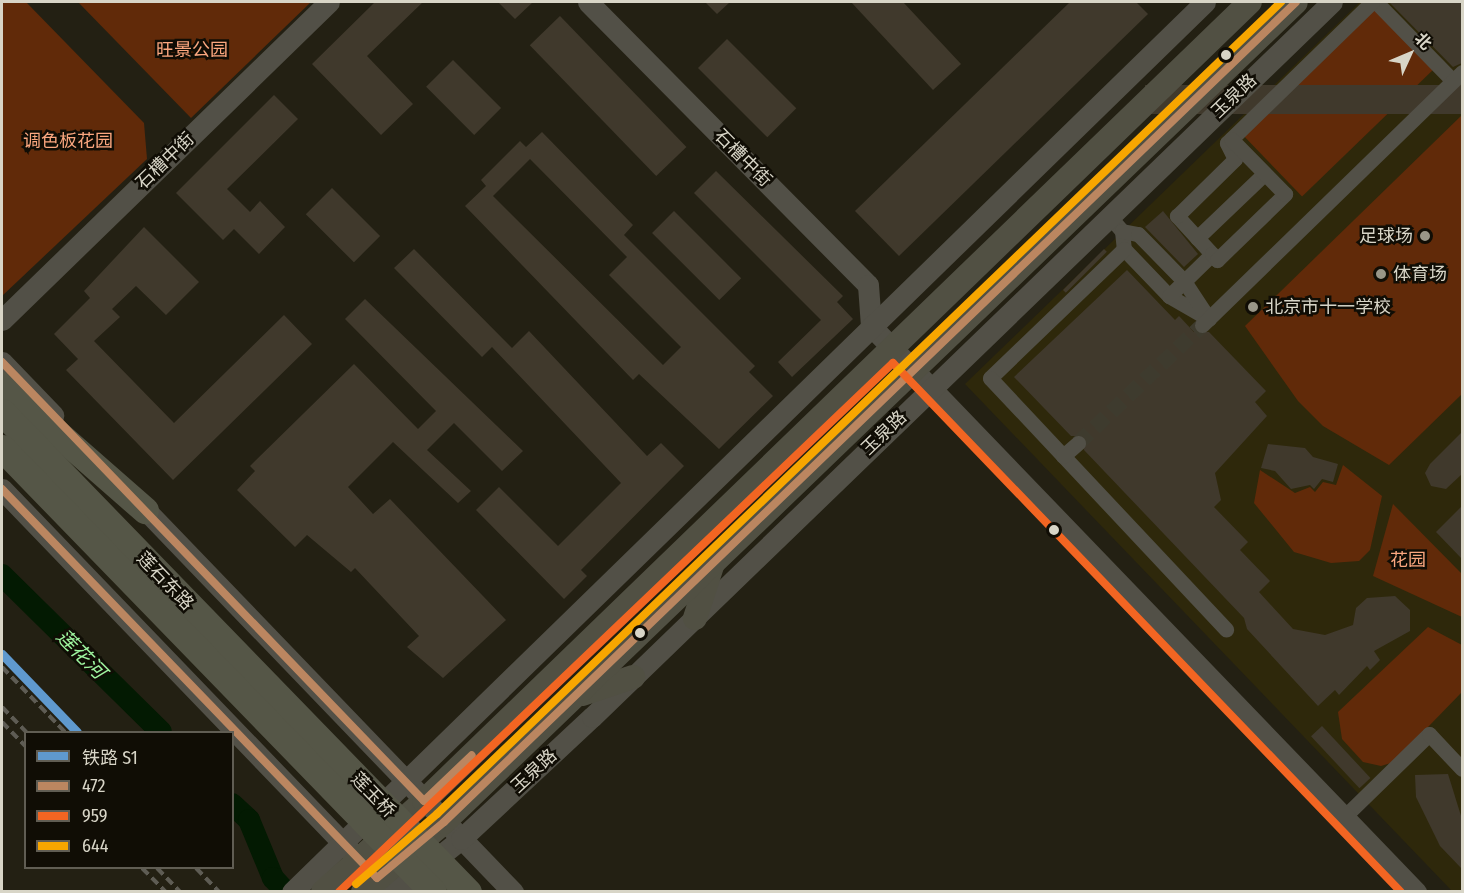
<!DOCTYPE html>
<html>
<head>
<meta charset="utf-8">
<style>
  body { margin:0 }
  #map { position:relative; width:1464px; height:893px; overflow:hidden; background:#232013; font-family:"Fira Sans Condensed","Noto Sans SC",sans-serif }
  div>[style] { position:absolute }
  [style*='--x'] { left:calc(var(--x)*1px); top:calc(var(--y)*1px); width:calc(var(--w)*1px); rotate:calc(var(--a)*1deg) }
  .built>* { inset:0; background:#2e280b }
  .green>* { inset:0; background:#612a09; transform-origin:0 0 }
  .river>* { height:22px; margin:-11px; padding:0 11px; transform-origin:11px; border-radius:11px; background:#031a02 }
  .building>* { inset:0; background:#40392c; transform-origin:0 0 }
  .street-tunnel>* { height:15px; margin-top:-7.5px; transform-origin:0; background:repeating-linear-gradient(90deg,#3e3b2e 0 15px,transparent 0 23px) }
  .street>* { height:15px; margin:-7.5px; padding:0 7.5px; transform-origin:7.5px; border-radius:7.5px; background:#525047 }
  .secondary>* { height:21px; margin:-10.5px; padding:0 10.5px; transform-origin:10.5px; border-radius:10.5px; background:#525047 }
  .primary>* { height:24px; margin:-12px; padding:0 12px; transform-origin:12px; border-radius:12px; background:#515043 }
  .highway>* { height:27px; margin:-13.5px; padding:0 13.5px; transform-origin:13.5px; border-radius:13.5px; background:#555647 }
  .rail>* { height:4px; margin-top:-2px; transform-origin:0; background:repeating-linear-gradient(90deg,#5e5c54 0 9px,transparent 0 13.5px) }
  .bus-1>* { height:8px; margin:-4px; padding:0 4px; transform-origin:4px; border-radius:4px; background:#bb8660 }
  .bus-2>* { height:8px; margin:-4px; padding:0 4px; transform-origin:4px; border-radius:4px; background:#f26522 }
  .bus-3>* { height:8px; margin:-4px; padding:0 4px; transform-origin:4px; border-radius:4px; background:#f7a600 }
  .rail-1>* { height:9px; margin:-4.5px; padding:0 4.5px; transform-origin:4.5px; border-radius:4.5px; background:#5f99ce }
  .dots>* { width:16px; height:16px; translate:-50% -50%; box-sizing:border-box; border:3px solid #100d05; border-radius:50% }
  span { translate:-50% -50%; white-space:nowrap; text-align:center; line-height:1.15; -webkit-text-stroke:5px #100d05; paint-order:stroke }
  .park-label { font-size:18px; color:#fba77f }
  .street-label { font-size:18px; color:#d8d5c7 }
  .poi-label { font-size:18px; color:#d8d5c7 }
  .right { translate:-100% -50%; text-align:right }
  .left { translate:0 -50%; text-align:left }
  .water-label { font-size:20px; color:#9ff6a0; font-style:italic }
  .frame { position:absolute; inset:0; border:3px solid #d8d5c7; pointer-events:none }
  .legend { position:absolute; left:24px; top:731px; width:210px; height:138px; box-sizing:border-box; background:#100d05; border:2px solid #605d53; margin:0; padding:8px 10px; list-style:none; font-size:18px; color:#d8d5c7 }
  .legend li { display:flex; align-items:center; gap:12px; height:30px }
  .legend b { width:30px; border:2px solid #605d53 }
  .north { position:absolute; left:1380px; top:24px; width:60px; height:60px; -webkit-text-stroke:4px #100d05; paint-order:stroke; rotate:46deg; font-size:16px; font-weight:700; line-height:24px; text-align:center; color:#d8d5c7 }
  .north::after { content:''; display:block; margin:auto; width:21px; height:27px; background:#d8d5c7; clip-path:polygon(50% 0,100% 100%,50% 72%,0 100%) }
</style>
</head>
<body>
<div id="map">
  <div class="built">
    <i style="clip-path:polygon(1360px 2px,1462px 2px,1462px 891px,1452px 891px,965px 384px)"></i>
  </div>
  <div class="green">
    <i style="clip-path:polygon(2px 2px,26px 2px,144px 123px,147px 159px,2px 296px)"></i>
    <i style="clip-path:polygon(78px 2px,311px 2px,191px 118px)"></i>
    <i style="left:1374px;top:6px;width:87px;height:184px;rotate:46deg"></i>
    <i style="clip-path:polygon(1462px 115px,1462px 394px,1389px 465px,1323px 426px,1298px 401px,1245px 326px)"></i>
    <i style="clip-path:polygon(1343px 465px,1382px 496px,1370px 550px,1359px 561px,1331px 563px,1294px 552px,1254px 503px,1260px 470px,1295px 493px,1310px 487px,1315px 492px,1323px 482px,1336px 485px)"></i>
    <i style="clip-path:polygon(1393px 504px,1462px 574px,1462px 617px,1373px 576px)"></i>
    <i style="clip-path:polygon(1428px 627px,1462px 645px,1462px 692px,1394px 762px,1381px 766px,1363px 762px,1342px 739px,1338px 712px)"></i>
  </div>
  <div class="river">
    <i style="--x:2;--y:575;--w:223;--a:44.6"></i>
    <i style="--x:232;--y:804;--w:23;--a:43"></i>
    <i style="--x:249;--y:820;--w:63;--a:67.5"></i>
    <i style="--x:273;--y:878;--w:19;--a:47"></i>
  </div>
  <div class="building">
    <i style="clip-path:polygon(375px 2px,423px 2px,367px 56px,413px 104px,381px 135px,312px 64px)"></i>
    <i style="clip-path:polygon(498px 2px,533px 2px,515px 19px)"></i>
    <i style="clip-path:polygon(705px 2px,730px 2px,717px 14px)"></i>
    <i style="clip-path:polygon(851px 2px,903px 2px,961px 64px,933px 90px)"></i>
    <i style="clip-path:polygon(1070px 2px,1136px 2px,1148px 14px,899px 256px,855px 211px)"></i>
    <i style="clip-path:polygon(1389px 2px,1462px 2px,1462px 63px,1453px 67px)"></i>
    <i style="left:560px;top:16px;width:182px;height:42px;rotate:46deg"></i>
    <i style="left:727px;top:39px;width:98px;height:41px;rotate:45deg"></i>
    <i style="left:453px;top:60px;width:68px;height:38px;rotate:45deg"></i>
    <i style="left:1462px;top:85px;width:29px;height:317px;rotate:90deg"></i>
    <i style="clip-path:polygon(274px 95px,298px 119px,227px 189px,250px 212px,260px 201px,285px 227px,259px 254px,234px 229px,223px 240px,176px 193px)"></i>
    <i style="clip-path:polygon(evenodd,542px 132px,633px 225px,624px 235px,755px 366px,749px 372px,773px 396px,719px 449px,639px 374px,633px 380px,465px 206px,486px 186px,481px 180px,520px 141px,526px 147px,542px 132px,530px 159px,627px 257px,609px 275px,681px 347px,663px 365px,493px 196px,530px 159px)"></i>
    <i style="clip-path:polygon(716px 171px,843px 296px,837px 302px,853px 319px,792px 377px,778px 362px,821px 320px,694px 193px)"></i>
    <i style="left:332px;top:188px;width:68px;height:37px;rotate:45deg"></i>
    <i style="left:674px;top:211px;width:95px;height:31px;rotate:45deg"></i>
    <i style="clip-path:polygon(1163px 211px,1198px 254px,1184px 267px,1145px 227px)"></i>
    <i style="clip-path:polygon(144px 227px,199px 282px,166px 315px,136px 286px,112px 309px,120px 317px,94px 341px,174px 423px,284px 315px,312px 344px,173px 480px,66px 370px,78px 359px,54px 334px,90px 298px,84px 291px)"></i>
    <i style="clip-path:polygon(414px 249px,512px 348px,529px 331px,647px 456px,661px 443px,684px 466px,581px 570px,587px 576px,564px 599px,476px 510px,499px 487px,558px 546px,621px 483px,492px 347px,482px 357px,394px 268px)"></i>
    <i style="left:1104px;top:249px;width:4px;height:58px;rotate:45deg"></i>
    <i style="clip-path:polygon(1127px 270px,1175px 320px,1179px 316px,1194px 332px,1209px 332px,1266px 391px,1255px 402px,1267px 416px,1215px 473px,1221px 500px,1214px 507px,1248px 542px,1240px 550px,1270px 581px,1259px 592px,1293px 629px,1325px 635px,1353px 625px,1356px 608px,1367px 598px,1395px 596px,1410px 610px,1410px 631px,1374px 651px,1380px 660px,1370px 670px,1367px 666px,1339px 695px,1335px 690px,1318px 706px,1247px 629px,1244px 618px,1084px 450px,1085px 436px,1071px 436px,1014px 377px)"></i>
    <i style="clip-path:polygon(365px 299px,523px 451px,502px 471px,454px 423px,427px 450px,471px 491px,458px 503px,393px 442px,348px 487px,373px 514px,390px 499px,506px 620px,443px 678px,407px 647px,419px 636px,355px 568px,351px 572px,307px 535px,295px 547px,237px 490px,255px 471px,250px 466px,354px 364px,418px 429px,436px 411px,345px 319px)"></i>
    <i style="clip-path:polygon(1462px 432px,1462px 474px,1446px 489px,1431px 486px,1425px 473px,1430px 464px)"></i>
    <i style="clip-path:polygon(1268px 444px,1305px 448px,1313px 457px,1338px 464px,1333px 482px,1322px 479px,1314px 489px,1310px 485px,1291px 489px,1275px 471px,1261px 468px)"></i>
    <i style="clip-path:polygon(1462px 506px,1462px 559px,1436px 532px)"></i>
    <i style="left:1322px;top:726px;width:71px;height:15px;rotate:47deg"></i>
    <i style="clip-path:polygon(1448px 774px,1462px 819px,1462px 869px,1440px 846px,1416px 797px,1415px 775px)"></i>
  </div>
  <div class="street-tunnel">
    <i style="--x:1078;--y:443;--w:171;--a:-43.6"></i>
  </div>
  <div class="street">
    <i style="--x:1376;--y:2;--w:110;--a:45.7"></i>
    <i style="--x:1109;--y:216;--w:20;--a:49"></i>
    <i style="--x:1122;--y:231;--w:18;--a:84"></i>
    <i style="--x:1124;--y:249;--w:65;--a:46.2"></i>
    <i style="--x:1169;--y:296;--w:46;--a:29.9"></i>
    <i style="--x:1122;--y:231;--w:16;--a:11"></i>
    <i style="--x:1138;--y:234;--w:66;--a:45.6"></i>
    <i style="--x:1184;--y:281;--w:42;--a:56.7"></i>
    <i style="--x:1197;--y:238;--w:93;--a:-43.7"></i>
    <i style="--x:1124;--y:249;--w:186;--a:136.1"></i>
    <i style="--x:990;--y:378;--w:345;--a:46.8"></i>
    <i style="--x:1212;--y:254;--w:52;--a:-132.6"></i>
    <i style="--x:1177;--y:216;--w:81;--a:-44.5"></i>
    <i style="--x:1235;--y:159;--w:18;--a:-117"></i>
    <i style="--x:1227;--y:143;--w:202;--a:-44.2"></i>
    <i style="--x:1169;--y:296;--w:60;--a:-44.3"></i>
    <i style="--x:1212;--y:254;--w:8;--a:50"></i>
    <i style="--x:1217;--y:260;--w:95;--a:-44.1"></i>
    <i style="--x:1285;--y:194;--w:77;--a:-134.5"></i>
    <i style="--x:1202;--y:325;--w:363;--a:-44.2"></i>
    <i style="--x:1063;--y:456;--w:20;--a:-41"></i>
    <i style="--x:1344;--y:817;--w:119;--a:-44.3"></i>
    <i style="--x:1429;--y:734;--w:48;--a:46.7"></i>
  </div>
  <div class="secondary">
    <i style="--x:588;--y:2;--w:398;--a:45.3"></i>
    <i style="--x:868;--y:285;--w:41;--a:85.8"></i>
    <i style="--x:871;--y:326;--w:786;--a:46.08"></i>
    <i style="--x:2;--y:320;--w:456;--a:-44.2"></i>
    <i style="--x:2;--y:362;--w:74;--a:46.1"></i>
    <i style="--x:2;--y:489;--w:557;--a:46.09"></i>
    <i style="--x:136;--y:500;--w:544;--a:46.12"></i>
    <i style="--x:292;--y:892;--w:1275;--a:-44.27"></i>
    <i style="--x:395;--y:892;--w:85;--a:-38.8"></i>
    <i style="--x:461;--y:839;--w:179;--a:-43"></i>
    <i style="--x:592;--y:717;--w:1029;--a:-44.02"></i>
  </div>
  <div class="primary">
    <i style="--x:695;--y:618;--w:55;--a:-71.9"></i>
    <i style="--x:582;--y:694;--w:54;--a:-18.4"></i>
    <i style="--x:323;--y:892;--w:136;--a:-42"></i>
    <i style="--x:424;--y:801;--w:1149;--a:-44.05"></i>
    <i style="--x:363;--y:892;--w:107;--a:-40.8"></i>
    <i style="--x:444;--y:822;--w:1182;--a:-43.9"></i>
  </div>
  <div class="highway">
    <i style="--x:2;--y:385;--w:190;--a:41.2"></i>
    <i style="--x:2;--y:412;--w:669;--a:45.85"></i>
    <i style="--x:2;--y:448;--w:619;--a:45.85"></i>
  </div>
  <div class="rail">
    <i style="--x:2;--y:667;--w:91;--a:45.9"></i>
    <i style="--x:2;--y:707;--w:35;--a:46"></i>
    <i style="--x:2;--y:722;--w:35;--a:46"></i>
    <i style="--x:142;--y:868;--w:34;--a:45"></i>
    <i style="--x:157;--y:868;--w:33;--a:46"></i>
    <i style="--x:196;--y:868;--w:33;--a:46"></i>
  </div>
  <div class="bus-1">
    <i style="--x:2;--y:362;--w:609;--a:46.13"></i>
    <i style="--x:424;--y:801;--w:66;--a:-43.8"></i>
    <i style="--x:2;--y:489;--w:540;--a:46.05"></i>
    <i style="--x:377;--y:878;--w:87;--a:-39.9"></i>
    <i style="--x:444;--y:822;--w:1182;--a:-43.9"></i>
  </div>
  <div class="bus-2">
    <i style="--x:339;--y:892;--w:766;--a:-43.68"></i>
    <i style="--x:893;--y:363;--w:733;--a:46.16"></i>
  </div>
  <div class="bus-3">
    <i style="--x:356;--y:884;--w:107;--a:-40.8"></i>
    <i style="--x:437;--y:814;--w:1171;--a:-43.89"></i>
  </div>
  <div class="rail-1">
    <i style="--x:2;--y:654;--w:108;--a:46.1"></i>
  </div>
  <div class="dots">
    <i style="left:1226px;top:55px;background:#d8d5c7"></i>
    <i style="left:1425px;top:236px;background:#999688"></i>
    <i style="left:1381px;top:274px;background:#999688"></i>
    <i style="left:1253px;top:307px;background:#999688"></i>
    <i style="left:1054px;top:530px;background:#d8d5c7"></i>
    <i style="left:640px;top:633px;background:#d8d5c7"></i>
  </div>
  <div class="park-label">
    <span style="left:192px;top:50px">旺景公园</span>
    <span style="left:68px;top:141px">调色板花园</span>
    <span style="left:1408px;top:560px">花园</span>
  </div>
  <div class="street-label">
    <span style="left:1234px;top:96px;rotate:-44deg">玉泉路</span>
    <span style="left:743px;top:158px;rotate:45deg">石槽中街</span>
    <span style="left:165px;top:161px;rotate:-44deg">石槽中街</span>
    <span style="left:884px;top:433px;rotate:-44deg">玉泉路</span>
    <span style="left:165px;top:581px;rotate:46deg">莲石东路</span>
    <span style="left:534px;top:771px;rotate:-43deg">玉泉路</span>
    <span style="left:373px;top:795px;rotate:46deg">莲玉桥</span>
  </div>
  <div class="poi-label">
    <span class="right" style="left:1413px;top:236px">足球场</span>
    <span class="left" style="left:1393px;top:274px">体育场</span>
    <span class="left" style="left:1265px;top:307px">北京市十一学校</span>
  </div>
  <div class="water-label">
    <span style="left:81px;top:654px;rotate:45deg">莲花河</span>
  </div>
  <div class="frame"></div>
  <ul class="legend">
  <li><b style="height:8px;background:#5f99ce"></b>铁路 S1</li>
  <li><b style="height:8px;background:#bb8660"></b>472</li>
  <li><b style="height:8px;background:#f26522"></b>959</li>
  <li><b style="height:8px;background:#f7a600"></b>644</li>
  </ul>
  <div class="north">北</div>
</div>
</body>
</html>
